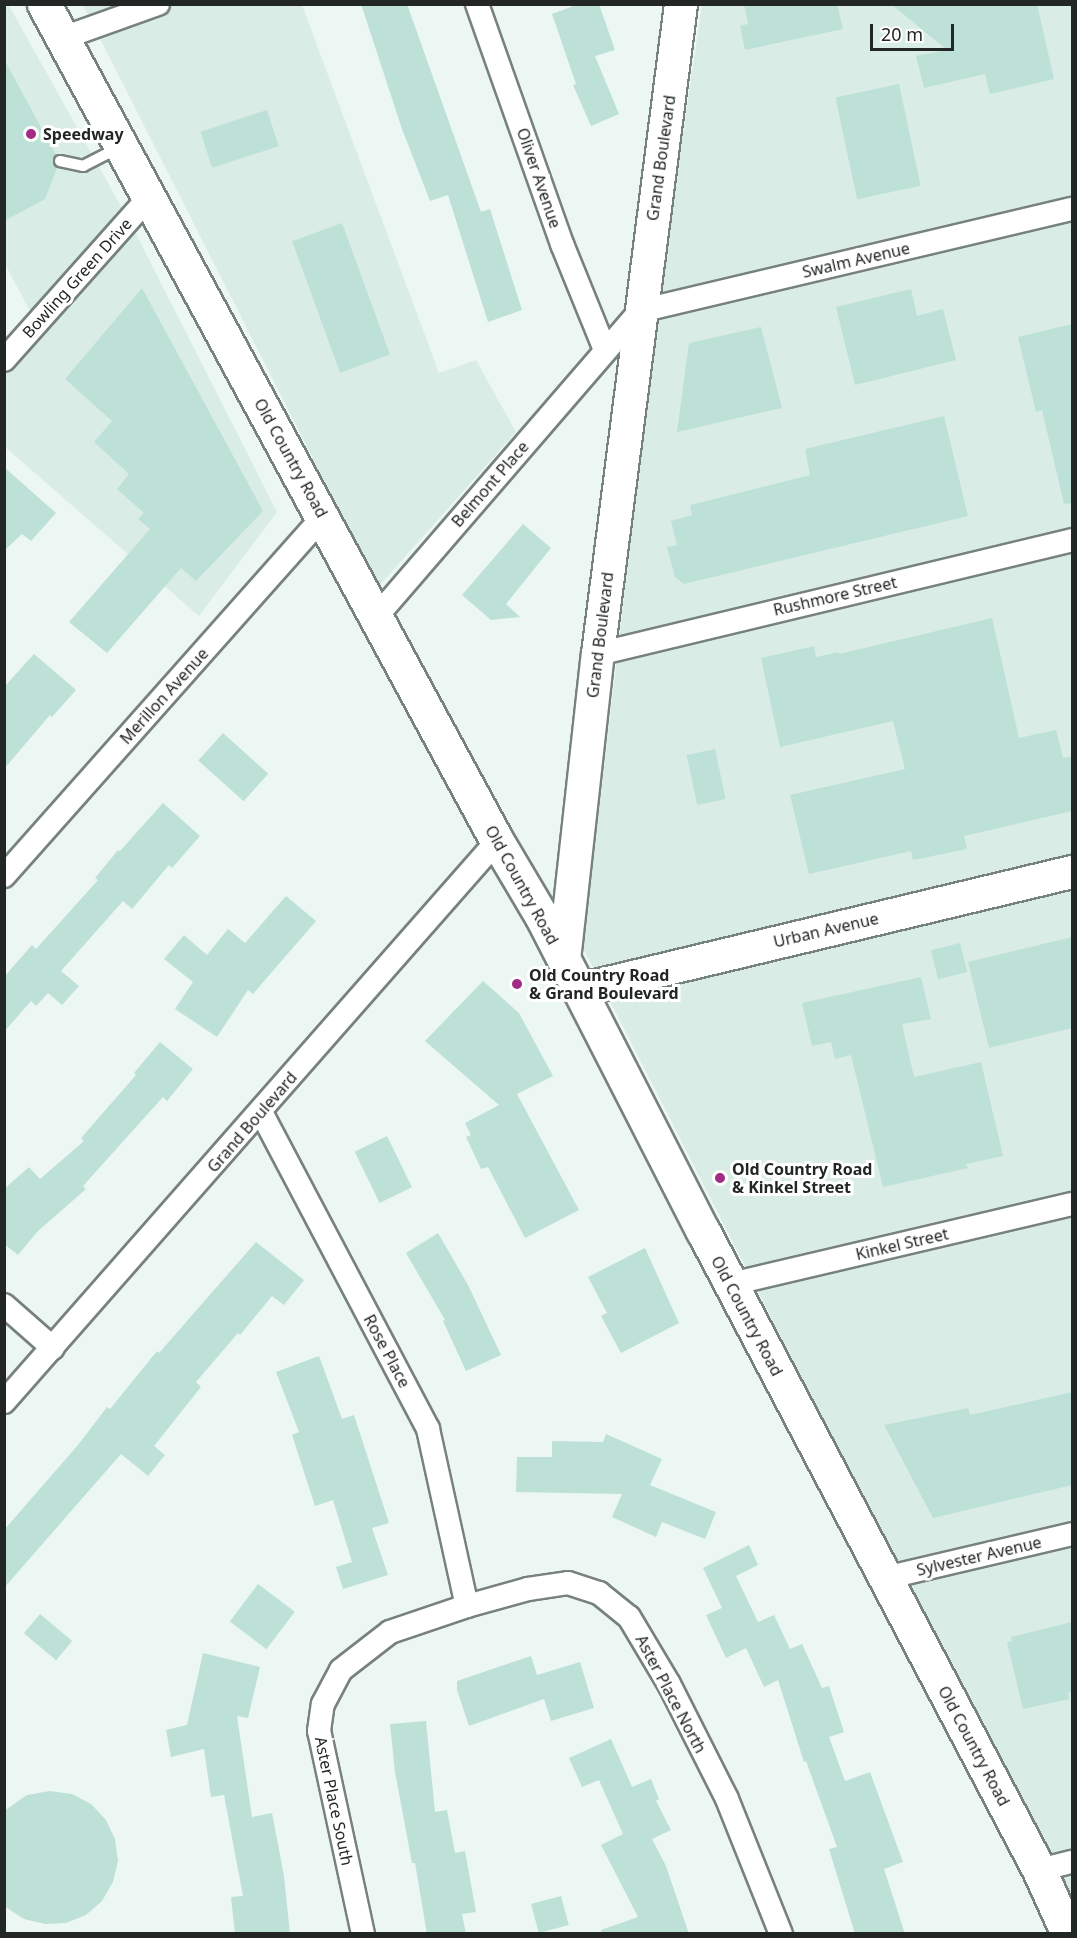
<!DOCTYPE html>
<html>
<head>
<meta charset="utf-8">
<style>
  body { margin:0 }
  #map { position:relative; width:1077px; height:1938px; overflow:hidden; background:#ecf7f3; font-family:"Noto Sans",sans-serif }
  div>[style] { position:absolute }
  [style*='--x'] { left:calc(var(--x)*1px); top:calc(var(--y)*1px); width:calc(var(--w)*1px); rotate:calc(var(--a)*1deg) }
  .built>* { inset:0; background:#d9ece6 }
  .building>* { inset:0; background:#bde1d6; transform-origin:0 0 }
  .roads { filter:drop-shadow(2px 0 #77817e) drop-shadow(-2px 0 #77817e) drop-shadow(0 2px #77817e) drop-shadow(0 -2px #77817e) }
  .lane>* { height:10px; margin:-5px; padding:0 5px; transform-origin:5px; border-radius:5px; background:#fff }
  .street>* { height:22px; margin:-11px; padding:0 11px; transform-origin:11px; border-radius:11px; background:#fff }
  .secondary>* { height:32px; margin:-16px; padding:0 16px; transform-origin:16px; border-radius:16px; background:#fff }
  .primary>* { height:33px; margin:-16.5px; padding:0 16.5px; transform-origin:16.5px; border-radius:16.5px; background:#fff }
  .dots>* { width:16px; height:16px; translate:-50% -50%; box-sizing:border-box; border:3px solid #fff; border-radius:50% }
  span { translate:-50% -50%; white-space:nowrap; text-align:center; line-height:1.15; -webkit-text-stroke:6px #fff; paint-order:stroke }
  .poi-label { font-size:16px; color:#222625; font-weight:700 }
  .left { translate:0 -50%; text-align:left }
  .street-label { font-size:16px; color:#222625 }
  .frame { position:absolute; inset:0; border:6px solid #222625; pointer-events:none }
  .scale { position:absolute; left:870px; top:24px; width:84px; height:27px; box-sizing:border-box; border:3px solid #222625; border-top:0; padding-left:8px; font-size:18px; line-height:21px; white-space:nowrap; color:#222625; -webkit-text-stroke:4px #fff; paint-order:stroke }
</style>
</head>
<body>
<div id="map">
  <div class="built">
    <i style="clip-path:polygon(8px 4px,131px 224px,277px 512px,199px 616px,5px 447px,4px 373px,39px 328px,5px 264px,4px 5px)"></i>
    <i style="clip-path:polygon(83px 5px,302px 5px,439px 373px,476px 360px,516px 432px,378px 587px)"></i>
    <i style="clip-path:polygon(702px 5px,1072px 5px,1072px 1908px,583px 948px,660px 289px)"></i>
  </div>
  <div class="building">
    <i style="clip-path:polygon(361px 4px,407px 4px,481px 212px,490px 209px,522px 310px,488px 322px,448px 195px,430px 201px,402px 129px)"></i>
    <i style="clip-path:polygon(579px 4px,599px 4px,615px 50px,595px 56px,619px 114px,591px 126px,573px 85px,576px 84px,552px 14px)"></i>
    <i style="clip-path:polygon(744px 4px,837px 4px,843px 29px,745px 50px,740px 26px,748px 24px)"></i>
    <i style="clip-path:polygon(891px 4px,1037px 4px,1054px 79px,990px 94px,985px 74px,924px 88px,916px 56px,947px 50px)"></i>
    <i style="clip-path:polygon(4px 59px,56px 155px,53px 163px,57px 168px,45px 199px,4px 221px)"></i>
    <i style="left:899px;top:84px;width:104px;height:65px;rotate:78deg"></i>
    <i style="left:267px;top:110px;width:38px;height:70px;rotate:72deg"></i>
    <i style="left:342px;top:223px;width:140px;height:53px;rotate:70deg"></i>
    <i style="clip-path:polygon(142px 288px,263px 511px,196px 581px,181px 568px,107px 653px,69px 622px,150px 529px,138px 519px,144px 513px,117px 489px,129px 474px,94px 442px,112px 421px,65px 379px)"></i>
    <i style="clip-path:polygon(911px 289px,917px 316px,943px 309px,956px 360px,855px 385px,836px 307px)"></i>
    <i style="clip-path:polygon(1072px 324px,1072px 503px,1064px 504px,1042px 410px,1036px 412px,1018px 337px)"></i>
    <i style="clip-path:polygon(761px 327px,782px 408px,677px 432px,689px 343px)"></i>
    <i style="clip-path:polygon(944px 416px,968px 516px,684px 584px,675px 577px,667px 547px,677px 545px,671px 521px,692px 515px,690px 505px,810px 475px,805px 449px)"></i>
    <i style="clip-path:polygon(4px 467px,56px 513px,31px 541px,22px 534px,4px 551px)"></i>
    <i style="clip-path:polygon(523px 524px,551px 548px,506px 604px,520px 617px,491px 620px,462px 595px)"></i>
    <i style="clip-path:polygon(992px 618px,1019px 738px,1056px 730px,1063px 758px,1072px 757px,1072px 811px,964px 836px,967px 849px,913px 860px,911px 851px,809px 874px,790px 795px,905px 769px,893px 721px,780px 747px,761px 658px,814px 646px,816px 657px,839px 652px,839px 654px)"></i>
    <i style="clip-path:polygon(34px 654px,76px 690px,52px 717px,50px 715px,4px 769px,4px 687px)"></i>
    <i style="left:223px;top:733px;width:61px;height:37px;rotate:42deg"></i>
    <i style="left:715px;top:749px;width:51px;height:29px;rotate:78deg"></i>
    <i style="clip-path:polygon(163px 803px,200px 836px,172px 868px,169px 865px,132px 909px,123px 901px,61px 971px,79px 986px,62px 1005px,48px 993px,36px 1006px,31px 1001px,4px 1032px,4px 977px,32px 945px,36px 949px,98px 880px,95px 878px,118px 850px,120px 851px)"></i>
    <i style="clip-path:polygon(286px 896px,316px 921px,253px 994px,248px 990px,217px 1037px,175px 1009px,193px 982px,164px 959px,184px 935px,207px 955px,228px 929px,245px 943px)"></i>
    <i style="clip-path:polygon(1072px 937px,1072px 1028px,989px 1048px,968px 962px)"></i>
    <i style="left:960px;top:943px;width:30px;height:30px;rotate:76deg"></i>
    <i style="clip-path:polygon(921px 977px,931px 1019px,902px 1024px,914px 1077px,981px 1062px,1003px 1156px,966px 1164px,968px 1168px,883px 1187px,851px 1055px,835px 1059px,831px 1042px,812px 1046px,802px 1003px)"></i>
    <i style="clip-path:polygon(483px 981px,519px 1013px,553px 1076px,517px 1094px,579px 1210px,525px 1238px,488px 1167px,481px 1169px,466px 1137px,471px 1135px,465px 1123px,499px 1105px,425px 1041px)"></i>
    <i style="clip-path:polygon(160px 1042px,193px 1069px,167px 1101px,163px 1097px,83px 1186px,86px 1189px,38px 1231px,18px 1255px,4px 1244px,4px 1189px,29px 1167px,40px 1179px,84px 1141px,81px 1138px,136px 1075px,134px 1073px)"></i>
    <i style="left:387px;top:1136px;width:57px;height:36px;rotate:64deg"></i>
    <i style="clip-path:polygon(438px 1233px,468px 1285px,501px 1355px,466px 1371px,443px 1321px,445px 1320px,406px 1253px)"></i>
    <i style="clip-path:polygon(256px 1242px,304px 1280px,284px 1305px,272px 1296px,240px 1335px,238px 1333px,196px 1382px,201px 1387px,154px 1446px,165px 1455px,148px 1476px,121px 1454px,4px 1588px,4px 1530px,78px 1445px,107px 1407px,110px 1409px,157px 1351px,159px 1353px)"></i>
    <i style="clip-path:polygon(645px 1248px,679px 1323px,621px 1353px,601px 1316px,607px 1313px,588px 1277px)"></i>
    <i style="clip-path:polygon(319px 1356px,342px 1419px,354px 1415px,389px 1523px,372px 1528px,388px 1575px,343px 1589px,336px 1567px,352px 1562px,333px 1500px,315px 1506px,292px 1435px,299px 1432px,276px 1372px)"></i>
    <i style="clip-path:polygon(1072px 1392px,1072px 1485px,933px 1518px,884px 1425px,968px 1408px,970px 1415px)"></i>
    <i style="clip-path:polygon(606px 1434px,662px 1459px,650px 1485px,716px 1512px,705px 1539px,662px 1522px,656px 1537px,612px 1517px,622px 1494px,516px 1492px,517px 1457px,552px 1457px,552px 1441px,603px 1442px)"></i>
    <i style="clip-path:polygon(749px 1545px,758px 1565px,736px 1576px,758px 1622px,774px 1615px,790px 1649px,802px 1644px,822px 1688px,829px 1686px,844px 1732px,829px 1737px,845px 1781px,870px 1772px,903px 1862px,884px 1869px,905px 1934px,855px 1934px,829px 1849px,837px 1847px,806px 1761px,804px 1762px,778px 1680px,764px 1687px,746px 1648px,726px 1658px,706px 1615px,722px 1608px,703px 1568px)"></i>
    <i style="left:258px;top:1584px;width:46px;height:47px;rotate:37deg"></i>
    <i style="left:40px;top:1614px;width:42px;height:25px;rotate:40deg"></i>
    <i style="clip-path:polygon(1072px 1622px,1072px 1692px,1068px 1693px,1069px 1699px,1023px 1709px,1007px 1642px,1012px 1641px,1011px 1637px)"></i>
    <i style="clip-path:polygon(203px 1653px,260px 1667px,248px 1718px,237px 1716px,252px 1817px,272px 1813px,284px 1876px,290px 1934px,235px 1934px,231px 1897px,243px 1896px,224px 1795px,211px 1797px,204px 1749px,171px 1757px,166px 1730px,187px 1725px)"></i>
    <i style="clip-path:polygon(531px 1656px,537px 1675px,580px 1662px,594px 1708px,551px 1721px,544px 1699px,469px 1726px,457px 1690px,457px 1681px)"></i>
    <i style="clip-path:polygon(426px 1721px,435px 1812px,447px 1810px,455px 1853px,465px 1851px,476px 1912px,462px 1914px,466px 1934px,427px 1934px,415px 1863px,412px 1863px,395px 1772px,390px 1724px)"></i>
    <i style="clip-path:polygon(611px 1739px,632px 1787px,651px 1779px,659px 1799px,656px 1801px,671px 1830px,652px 1839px,666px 1866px,689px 1934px,601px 1934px,601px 1930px,638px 1917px,601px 1845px,623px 1834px,599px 1780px,582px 1787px,569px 1758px)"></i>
    <i style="clip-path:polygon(50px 1791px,72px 1794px,91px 1804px,106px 1820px,115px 1839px,118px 1861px,113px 1882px,102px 1901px,86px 1915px,66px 1923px,45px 1924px,24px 1919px,4px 1906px,4px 1811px,27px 1795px)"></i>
    <i style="left:561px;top:1896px;width:30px;height:31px;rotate:75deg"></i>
  </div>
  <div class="roads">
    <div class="lane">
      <i style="--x:60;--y:161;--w:24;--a:12"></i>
      <i style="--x:83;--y:166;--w:39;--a:-27"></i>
    </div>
    <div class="street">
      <i style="--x:477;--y:4;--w:255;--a:70.5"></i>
      <i style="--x:562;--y:244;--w:114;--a:67.9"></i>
      <i style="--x:63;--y:38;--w:101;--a:-19.7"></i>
      <i style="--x:4;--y:360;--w:218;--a:-48.3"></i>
      <i style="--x:376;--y:617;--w:404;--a:-49.2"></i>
      <i style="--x:640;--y:311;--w:444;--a:-13.3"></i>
      <i style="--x:598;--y:654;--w:488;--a:-13.5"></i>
      <i style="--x:4;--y:876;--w:480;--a:-48.4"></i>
      <i style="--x:261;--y:1112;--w:358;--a:62.2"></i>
      <i style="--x:428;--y:1429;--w:181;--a:77.6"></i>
      <i style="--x:731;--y:1284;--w:350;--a:-13.2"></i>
      <i style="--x:4;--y:1305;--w:65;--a:41.3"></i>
      <i style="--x:4;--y:1402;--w:747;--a:-48.69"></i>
      <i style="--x:885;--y:1578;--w:192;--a:-13.2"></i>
      <i style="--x:1039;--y:1870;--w:34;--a:-14"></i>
      <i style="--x:363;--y:1934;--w:208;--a:-102.2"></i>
      <i style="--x:319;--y:1731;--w:27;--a:-82"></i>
      <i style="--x:323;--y:1704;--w:38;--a:-62"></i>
      <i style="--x:341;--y:1670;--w:62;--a:-37.8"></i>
      <i style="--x:390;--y:1632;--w:81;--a:-18.7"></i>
      <i style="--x:467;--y:1606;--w:63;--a:-15.6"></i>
      <i style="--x:528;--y:1589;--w:40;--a:-8.5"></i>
      <i style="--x:568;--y:1583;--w:33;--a:18"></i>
      <i style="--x:599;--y:1593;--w:38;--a:39"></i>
      <i style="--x:629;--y:1617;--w:78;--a:59.2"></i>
      <i style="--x:669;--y:1684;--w:129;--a:63.2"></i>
      <i style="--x:727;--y:1799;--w:145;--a:68.2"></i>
    </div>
    <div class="secondary">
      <i style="--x:564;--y:960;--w:308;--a:-83.7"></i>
      <i style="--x:598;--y:654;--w:655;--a:-82.72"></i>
      <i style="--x:579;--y:990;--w:507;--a:-13.46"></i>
    </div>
    <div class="primary">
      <i style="--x:44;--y:4;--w:952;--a:61.58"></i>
      <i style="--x:497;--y:841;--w:88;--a:59.4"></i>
      <i style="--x:542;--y:917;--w:353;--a:62.9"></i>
      <i style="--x:703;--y:1231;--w:722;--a:62.26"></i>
      <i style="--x:1039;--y:1870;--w:70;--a:65.6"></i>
    </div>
  </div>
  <div class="dots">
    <i style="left:31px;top:134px;background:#a22b83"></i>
    <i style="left:517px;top:984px;background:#a22b83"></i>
    <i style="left:720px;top:1178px;background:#a22b83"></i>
  </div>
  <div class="poi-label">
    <span class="left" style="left:43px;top:134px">Speedway</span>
    <span class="left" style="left:529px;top:984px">Old Country Road<br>&amp; Grand Boulevard</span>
    <span class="left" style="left:732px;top:1178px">Old Country Road<br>&amp; Kinkel Street</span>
  </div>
  <div class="street-label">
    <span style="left:661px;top:158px;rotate:-82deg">Grand Boulevard</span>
    <span style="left:539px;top:178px;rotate:71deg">Oliver Avenue</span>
    <span style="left:856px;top:260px;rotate:-13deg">Swalm Avenue</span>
    <span style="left:77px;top:278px;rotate:-48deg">Bowling Green Drive</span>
    <span style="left:291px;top:458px;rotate:61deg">Old Country Road</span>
    <span style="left:490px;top:484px;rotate:-49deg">Belmont Place</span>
    <span style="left:835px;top:596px;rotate:-13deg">Rushmore Street</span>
    <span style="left:600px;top:635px;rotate:-83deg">Grand Boulevard</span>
    <span style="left:164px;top:696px;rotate:-48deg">Merillon Avenue</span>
    <span style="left:522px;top:885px;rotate:61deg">Old Country Road</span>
    <span style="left:826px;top:930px;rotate:-13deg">Urban Avenue</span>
    <span style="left:252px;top:1122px;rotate:-49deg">Grand Boulevard</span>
    <span style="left:902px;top:1244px;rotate:-13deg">Kinkel Street</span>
    <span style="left:747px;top:1316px;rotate:62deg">Old Country Road</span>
    <span style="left:387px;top:1351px;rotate:62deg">Rose Place</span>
    <span style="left:979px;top:1556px;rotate:-13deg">Sylvester Avenue</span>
    <span style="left:671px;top:1694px;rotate:62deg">Aster Place North</span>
    <span style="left:974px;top:1746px;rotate:62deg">Old Country Road</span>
    <span style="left:334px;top:1801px;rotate:78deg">Aster Place South</span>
  </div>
  <div class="frame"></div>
  <div class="scale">20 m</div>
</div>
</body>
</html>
